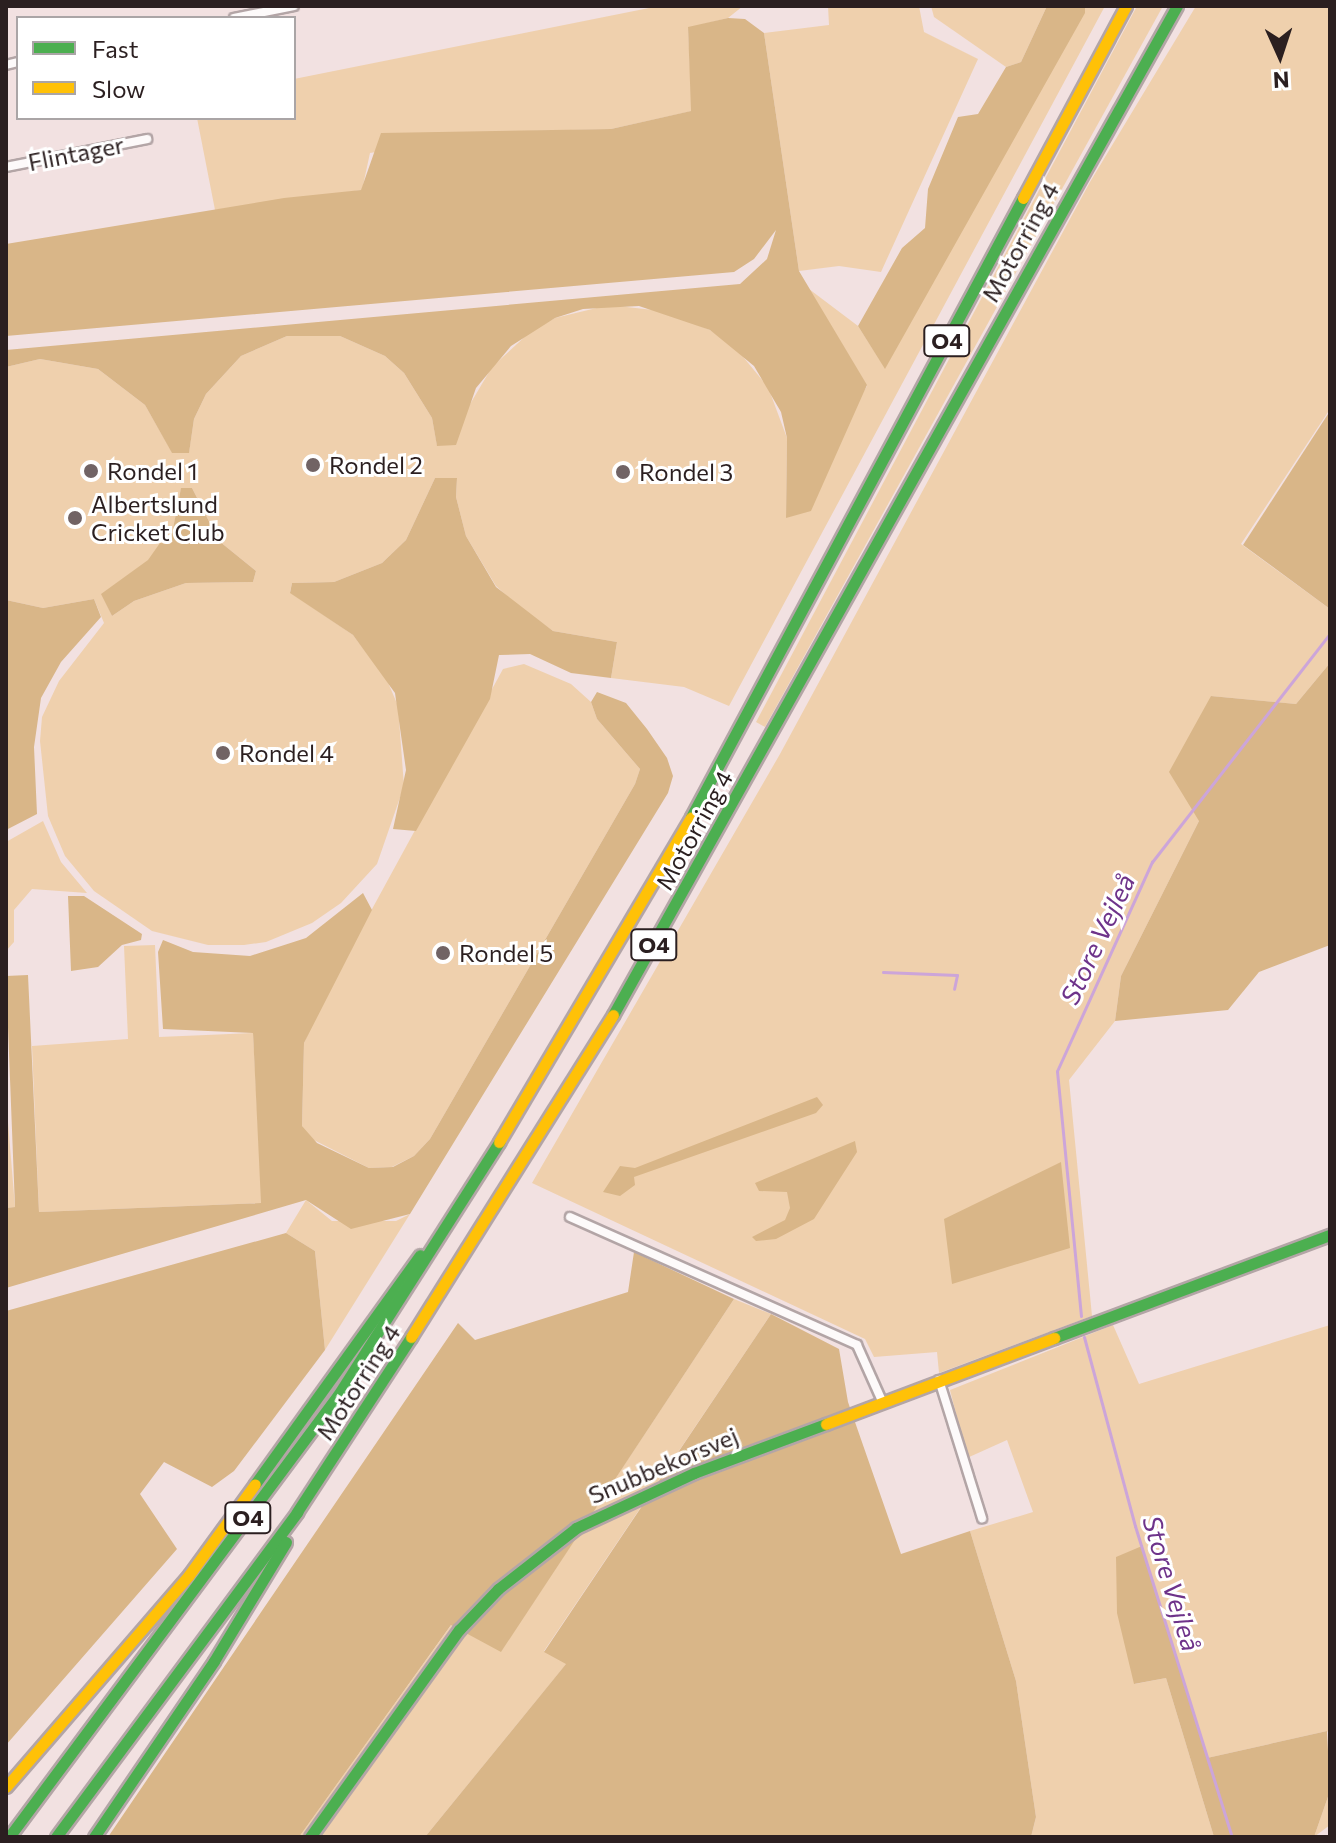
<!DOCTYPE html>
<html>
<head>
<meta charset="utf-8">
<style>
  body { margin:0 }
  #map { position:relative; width:1336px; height:1843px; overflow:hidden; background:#f2e1e1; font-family:Commissioner,sans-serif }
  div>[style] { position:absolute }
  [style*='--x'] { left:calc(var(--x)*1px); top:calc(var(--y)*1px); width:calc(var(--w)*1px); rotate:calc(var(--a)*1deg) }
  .green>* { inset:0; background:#efd0ad }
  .forest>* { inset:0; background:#d9b688 }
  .stream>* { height:3px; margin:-1.5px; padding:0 1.5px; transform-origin:1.5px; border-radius:1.5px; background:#cca5d9 }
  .roads { filter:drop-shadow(2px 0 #b3a5a6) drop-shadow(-2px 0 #b3a5a6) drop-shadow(0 2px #b3a5a6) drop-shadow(0 -2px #b3a5a6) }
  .street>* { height:8px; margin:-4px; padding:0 4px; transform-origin:4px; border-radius:4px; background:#fdfafa }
  .fast>* { height:11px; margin:-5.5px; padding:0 5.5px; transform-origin:5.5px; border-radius:5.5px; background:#4caf50 }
  .slow>* { height:11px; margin:-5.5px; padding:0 5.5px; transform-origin:5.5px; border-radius:5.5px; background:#ffc107 }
  .dots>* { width:22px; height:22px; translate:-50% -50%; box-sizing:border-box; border:4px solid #fff; border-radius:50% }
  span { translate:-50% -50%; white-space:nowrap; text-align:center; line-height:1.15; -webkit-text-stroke:6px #fff; paint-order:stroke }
  .shield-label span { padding:2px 6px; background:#fff; border:2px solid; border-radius:6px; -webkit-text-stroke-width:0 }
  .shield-label { font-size:22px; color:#2b1f20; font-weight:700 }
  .street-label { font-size:24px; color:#2b1f20 }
  .poi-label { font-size:24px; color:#2b1f20 }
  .left { translate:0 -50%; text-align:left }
  .water-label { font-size:26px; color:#6e338a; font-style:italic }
  .frame { position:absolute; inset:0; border:8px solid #2b1f20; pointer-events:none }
  .legend { position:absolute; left:16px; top:16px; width:280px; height:104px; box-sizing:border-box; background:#fff; border:2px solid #aaa5a6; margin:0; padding:10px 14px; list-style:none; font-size:24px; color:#2b1f20 }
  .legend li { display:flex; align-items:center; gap:16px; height:40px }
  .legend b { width:40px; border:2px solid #aaa5a6 }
  .north { position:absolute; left:1240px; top:16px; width:80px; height:80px; -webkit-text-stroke:6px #fff; paint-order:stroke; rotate:177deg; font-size:22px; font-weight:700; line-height:32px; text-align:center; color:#2b1f20 }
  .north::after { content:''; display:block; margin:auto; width:28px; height:36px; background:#2b1f20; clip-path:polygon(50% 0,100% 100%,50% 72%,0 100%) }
</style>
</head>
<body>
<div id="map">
  <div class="green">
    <i style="clip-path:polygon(659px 6px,743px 6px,728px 18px,688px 28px,692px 111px,611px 129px,492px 132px,370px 153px,362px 190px,215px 210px,197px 118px,294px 118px,294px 79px)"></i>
    <i style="clip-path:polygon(828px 6px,919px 6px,924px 32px,978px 59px,881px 272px,839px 266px,799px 271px,764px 33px,829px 25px)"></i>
    <i style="clip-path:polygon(931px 6px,1047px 6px,1021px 62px,1006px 67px,934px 17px)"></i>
    <i style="clip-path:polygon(evenodd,1085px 6px,1105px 6px,729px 706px,684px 687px,611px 678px,617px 642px,553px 631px,517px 605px,496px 586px,466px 536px,456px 497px,457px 478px,435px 478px,406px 540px,382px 563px,334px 582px,292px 583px,290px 592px,353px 635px,387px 680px,398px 706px,404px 786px,377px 864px,341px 903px,312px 923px,266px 942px,244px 945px,208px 945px,152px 931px,94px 891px,65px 856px,48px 816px,40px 741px,42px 717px,59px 681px,104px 623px,94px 599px,43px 608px,6px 600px,6px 367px,40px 359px,98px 369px,145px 405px,172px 452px,189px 452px,194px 419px,206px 394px,241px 356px,287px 336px,340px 336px,385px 356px,404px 373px,432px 418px,437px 445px,463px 416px,492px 367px,530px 332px,555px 318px,609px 305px,662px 311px,710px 330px,735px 347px,768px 387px,787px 438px,786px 518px,867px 386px,809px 289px,858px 326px,885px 368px,1085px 6px,192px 488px,219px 541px,256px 571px,253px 582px,186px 583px,134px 601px,112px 616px,102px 594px,170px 545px,181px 489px,192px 488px)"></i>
    <i style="clip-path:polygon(1137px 6px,1163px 6px,765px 727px,756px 722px)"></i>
    <i style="clip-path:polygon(1196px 6px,1330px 6px,1330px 409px,1241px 544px,1330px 609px,1330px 663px,1296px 704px,1211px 696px,1199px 821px,1121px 976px,1115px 1021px,1069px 1080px,1092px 1316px,939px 1373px,937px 1352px,874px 1357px,865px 1339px,532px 1183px,780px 754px,1090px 182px)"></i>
    <i style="clip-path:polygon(524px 664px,571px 684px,591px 702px,597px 719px,640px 769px,635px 784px,430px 1139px,414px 1156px,392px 1167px,369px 1168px,306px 1136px,302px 1126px,304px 1043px,324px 997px,503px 669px)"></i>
    <i style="clip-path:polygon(43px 821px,61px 862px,87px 893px,32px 889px,14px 910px,14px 942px,6px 951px,6px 842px)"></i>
    <i style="clip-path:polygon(155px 945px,159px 1037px,253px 1033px,262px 1203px,39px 1212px,32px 1046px,128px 1039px,124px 946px)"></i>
    <i style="clip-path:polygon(6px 1098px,15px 1207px,6px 1208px)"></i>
    <i style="clip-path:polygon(306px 1200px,332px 1221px,396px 1221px,410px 1214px,325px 1350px,315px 1251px,286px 1233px)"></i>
    <i style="clip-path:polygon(734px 1299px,771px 1314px,544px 1651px,567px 1663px,425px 1837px,299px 1837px,452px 1624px,501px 1651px)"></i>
    <i style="clip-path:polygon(1113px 1325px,1139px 1384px,1330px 1325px,1330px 1736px,1327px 1731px,1207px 1758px,1142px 1546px,1135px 1684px,1166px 1678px,1214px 1837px,1031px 1837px,1036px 1817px,1016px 1681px,970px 1531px,1033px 1512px,1007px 1440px,967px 1458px,950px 1390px)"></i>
    <i style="clip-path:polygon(1330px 1791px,1330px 1825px,1314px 1837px)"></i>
  </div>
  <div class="forest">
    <i style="clip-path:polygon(1047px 6px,1085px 6px,1085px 13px,885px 369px,858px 326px,902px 248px,925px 228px,928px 189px,958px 117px,978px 114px,1006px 67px,1021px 62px)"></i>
    <i style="clip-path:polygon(728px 18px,745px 19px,764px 33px,799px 271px,867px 385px,811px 511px,786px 518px,787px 438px,781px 412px,754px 366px,710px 330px,639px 306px,583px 309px,555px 318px,511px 346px,476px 388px,456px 445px,437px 446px,432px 418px,404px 373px,385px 356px,340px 336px,287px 336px,241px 356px,206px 394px,194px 419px,189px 453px,172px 453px,145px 405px,98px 369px,40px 359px,6px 367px,6px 350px,740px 284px,767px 259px,776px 230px,754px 259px,734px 272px,6px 336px,6px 244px,284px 198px,361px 190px,381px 133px,611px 129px,691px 111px,688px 27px)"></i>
    <i style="clip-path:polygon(1330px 411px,1330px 609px,1243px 545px)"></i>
    <i style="clip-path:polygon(435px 478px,457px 478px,456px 497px,466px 536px,496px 587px,553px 631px,617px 642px,611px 678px,571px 673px,530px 654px,499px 655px,490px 699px,416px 831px,393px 829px,406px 770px,395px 693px,353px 635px,290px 593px,292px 583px,334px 582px,382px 563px,406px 540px)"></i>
    <i style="clip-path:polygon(181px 488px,192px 488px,219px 541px,256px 571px,253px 582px,186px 583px,134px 601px,112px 616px,101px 594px,148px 560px,160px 543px,170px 544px)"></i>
    <i style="clip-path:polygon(94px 599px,101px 617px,61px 662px,41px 698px,34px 747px,37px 814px,6px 830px,6px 600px,43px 608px)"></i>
    <i style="clip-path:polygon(1330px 663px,1330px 945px,1259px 972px,1228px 1010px,1115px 1021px,1121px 976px,1199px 821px,1169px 772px,1211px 696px,1296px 704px)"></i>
    <i style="clip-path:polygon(597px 692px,626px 703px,647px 729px,667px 758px,673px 776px,668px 793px,410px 1214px,351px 1229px,306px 1200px,6px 1288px,6px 1208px,15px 1207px,6px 976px,28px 975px,39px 1212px,261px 1203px,253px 1033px,163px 1029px,158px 952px,163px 940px,193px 952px,250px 956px,306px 938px,363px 893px,372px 910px,304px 1043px,302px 1126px,317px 1143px,369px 1168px,393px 1167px,414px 1156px,430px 1139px,635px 784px,640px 769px,597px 719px,591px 702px)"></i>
    <i style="clip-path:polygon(68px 896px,84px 896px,142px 934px,141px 940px,122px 945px,98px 967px,71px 971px)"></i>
    <i style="clip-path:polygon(817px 1097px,823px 1105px,816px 1113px,634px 1177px,635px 1185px,620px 1196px,603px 1192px,620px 1166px,635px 1168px)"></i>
    <i style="clip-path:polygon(855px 1141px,857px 1152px,814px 1219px,776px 1239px,756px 1241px,752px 1237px,785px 1220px,790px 1208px,787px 1192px,759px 1191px,755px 1183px)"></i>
    <i style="clip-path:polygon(1061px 1162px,1070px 1248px,952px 1284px,944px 1219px)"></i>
    <i style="clip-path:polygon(286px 1233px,315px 1251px,325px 1350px,234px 1471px,212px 1487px,164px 1462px,140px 1494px,177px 1549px,6px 1745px,6px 1311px)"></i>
    <i style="clip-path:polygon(634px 1252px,734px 1299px,501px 1652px,451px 1625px,299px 1837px,108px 1837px,458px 1323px,475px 1340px,628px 1292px)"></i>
    <i style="clip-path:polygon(771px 1314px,839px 1349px,848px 1402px,901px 1554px,970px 1531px,1016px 1681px,1036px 1817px,1031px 1837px,425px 1837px,566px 1664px,544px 1652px)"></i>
    <i style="clip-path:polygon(1142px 1546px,1207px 1758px,1327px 1731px,1330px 1791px,1314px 1837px,1214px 1837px,1166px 1678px,1134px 1684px,1117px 1613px,1116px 1557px)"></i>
  </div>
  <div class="stream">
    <i style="--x:883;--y:972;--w:74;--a:2.3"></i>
    <i style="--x:957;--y:975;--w:14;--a:102"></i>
    <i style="--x:1081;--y:1316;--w:246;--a:-95.6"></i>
    <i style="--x:1057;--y:1071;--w:230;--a:-65.6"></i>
    <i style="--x:1152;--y:862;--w:290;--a:-52.1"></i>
    <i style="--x:1084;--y:1337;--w:196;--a:74.9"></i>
    <i style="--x:1135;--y:1526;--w:326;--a:72.7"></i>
  </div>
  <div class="roads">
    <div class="street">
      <i style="--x:234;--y:18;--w:61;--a:-11.3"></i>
      <i style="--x:6;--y:65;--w:12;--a:-14"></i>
      <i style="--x:6;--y:167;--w:144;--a:-11.2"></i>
      <i style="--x:570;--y:1217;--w:314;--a:24"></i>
      <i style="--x:857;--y:1345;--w:61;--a:65.9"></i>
      <i style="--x:939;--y:1380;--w:145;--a:72.7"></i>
    </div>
    <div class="fast">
      <i style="--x:691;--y:817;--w:702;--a:-61.79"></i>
      <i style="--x:613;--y:1015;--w:1156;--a:-60.8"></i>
      <i style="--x:1054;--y:1338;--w:295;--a:-20.5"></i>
      <i style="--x:255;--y:1484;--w:282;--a:-54.2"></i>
      <i style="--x:9;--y:1837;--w:551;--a:-53.34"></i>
      <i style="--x:338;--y:1395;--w:300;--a:-57.5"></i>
      <i style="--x:56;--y:1837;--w:405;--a:-53.4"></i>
      <i style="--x:297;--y:1512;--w:209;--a:-56.9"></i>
      <i style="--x:94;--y:1837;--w:213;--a:-55.7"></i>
      <i style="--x:214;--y:1661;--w:139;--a:-58.8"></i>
      <i style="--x:310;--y:1837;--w:255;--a:-54.3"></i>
      <i style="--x:459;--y:1630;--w:57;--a:-46.4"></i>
      <i style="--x:498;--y:1589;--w:99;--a:-38"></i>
      <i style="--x:576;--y:1528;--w:130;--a:-25"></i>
      <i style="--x:694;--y:1473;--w:141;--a:-20.4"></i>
    </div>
    <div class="slow">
      <i style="--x:1023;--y:198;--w:218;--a:-61.8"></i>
      <i style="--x:499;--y:1142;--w:377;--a:-59.4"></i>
      <i style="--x:411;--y:1337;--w:380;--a:-57.9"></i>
      <i style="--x:826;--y:1424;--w:244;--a:-20.7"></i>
      <i style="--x:6;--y:1787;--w:280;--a:-49.2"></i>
      <i style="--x:189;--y:1575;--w:112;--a:-54"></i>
    </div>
  </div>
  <div class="dots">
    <i style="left:313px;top:465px;background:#716364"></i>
    <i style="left:91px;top:471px;background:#716364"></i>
    <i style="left:623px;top:472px;background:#716364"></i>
    <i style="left:75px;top:518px;background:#716364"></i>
    <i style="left:223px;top:753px;background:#716364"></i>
    <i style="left:443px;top:953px;background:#716364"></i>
  </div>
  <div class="shield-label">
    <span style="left:947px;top:341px">O4</span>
    <span style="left:654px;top:945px">O4</span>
    <span style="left:248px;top:1518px">O4</span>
  </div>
  <div class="street-label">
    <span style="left:76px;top:153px;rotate:-11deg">Flintager</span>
    <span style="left:1020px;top:242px;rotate:-61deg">Motorring 4</span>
    <span style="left:694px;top:830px;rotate:-61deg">Motorring 4</span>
    <span style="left:358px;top:1382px;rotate:-57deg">Motorring 4</span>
    <span style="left:663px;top:1465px;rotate:-23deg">Snubbekorsvej</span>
  </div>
  <div class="poi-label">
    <span class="left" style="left:329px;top:465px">Rondel 2</span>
    <span class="left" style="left:107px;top:471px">Rondel 1</span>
    <span class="left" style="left:639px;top:472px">Rondel 3</span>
    <span class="left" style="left:91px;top:518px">Albertslund<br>Cricket Club</span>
    <span class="left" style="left:239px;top:753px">Rondel 4</span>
    <span class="left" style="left:459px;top:953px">Rondel 5</span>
  </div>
  <div class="water-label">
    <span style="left:1097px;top:939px;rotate:-65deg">Store Vejleå</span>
    <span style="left:1172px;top:1583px;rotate:73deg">Store Vejleå</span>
  </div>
  <div class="frame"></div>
  <ul class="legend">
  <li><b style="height:10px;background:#4caf50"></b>Fast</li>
  <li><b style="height:10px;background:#ffc107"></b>Slow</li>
  </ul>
  <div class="north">N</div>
</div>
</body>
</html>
